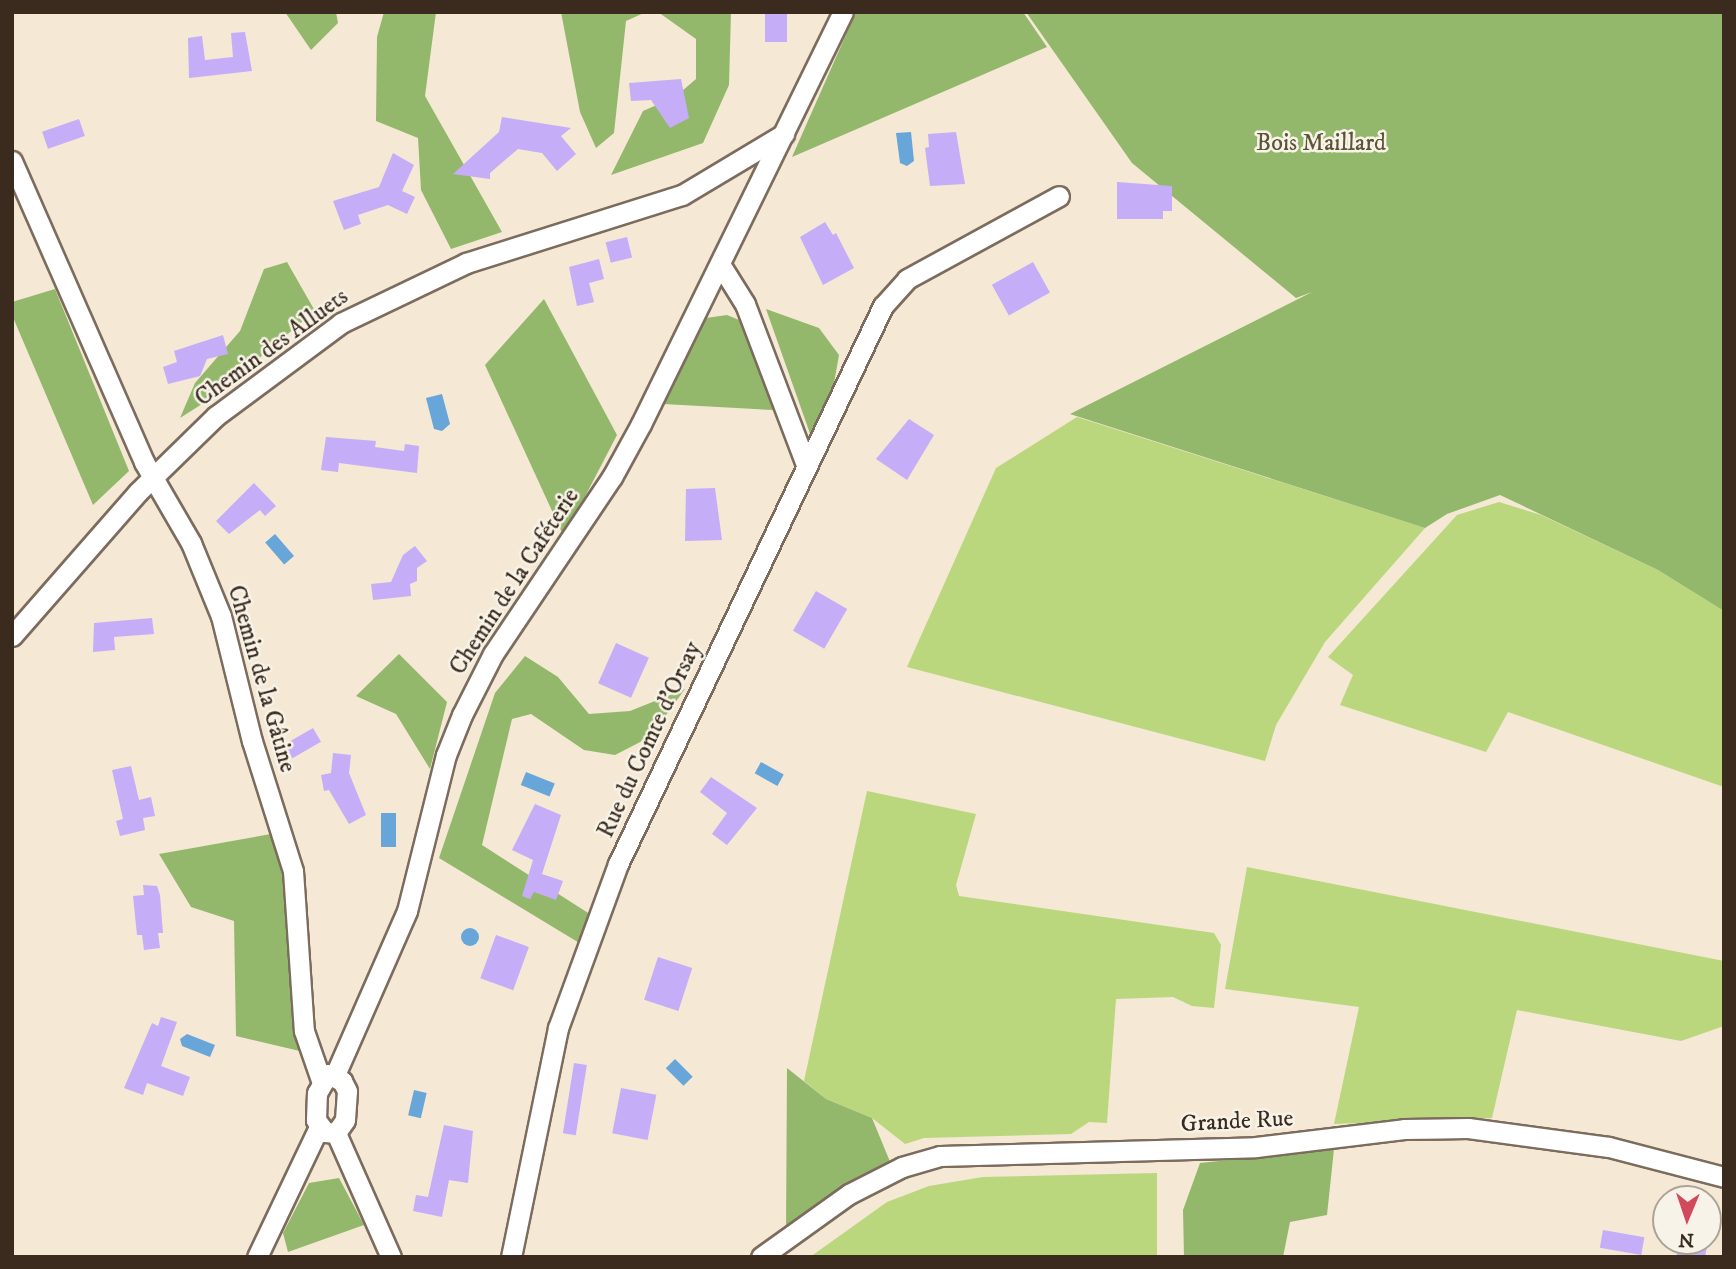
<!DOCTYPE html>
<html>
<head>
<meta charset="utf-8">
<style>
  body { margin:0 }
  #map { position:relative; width:1736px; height:1269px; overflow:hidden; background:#f5e8d4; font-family:"IM FELL DW Pica",serif }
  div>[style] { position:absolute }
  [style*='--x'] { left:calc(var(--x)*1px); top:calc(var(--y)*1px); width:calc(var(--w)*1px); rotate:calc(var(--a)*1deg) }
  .green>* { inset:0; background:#bad77d }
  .forest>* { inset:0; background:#93b86c }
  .water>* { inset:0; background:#68a5d9; transform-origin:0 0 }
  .round { border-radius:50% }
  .building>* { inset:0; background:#c5adf8; transform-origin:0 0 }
  .roads { filter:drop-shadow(2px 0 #7c6c5e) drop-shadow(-2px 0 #7c6c5e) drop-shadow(0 2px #7c6c5e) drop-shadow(0 -2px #7c6c5e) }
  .minor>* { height:19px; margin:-9.5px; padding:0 9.5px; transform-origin:9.5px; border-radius:9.5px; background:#fff }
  span { translate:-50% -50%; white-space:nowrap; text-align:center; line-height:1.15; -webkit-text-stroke:5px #f7f3e8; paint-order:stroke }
  .park-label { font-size:24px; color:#5b5536 }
  .street-label { font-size:24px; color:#3b2a1e }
  .frame { position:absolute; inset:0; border:14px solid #3b2a1e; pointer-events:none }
  .north { position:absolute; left:1652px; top:1185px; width:70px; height:70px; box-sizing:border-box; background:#f7f3e8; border:2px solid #aca397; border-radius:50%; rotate:182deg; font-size:19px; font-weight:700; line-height:28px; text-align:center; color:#3b2a1e }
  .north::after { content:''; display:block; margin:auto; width:24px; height:32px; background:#d1495b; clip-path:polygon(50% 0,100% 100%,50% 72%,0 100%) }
</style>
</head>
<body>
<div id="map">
  <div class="green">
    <i style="clip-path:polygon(1077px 417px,1425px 528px,1325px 642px,1276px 725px,1265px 761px,907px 667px,996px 468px)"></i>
    <i style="clip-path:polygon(1499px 502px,1541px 515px,1658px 570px,1724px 611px,1724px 787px,1508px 712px,1486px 752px,1340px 705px,1353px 675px,1328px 657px,1457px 515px)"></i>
    <i style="clip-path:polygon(867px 791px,976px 814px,956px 885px,959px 896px,1214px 933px,1221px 945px,1214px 1008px,1192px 1006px,1173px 997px,1116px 999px,1107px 1123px,1089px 1122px,1071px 1134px,924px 1138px,905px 1144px,872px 1118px,826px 1099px,804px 1081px)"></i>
    <i style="clip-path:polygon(1247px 867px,1724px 961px,1724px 1026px,1681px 1041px,1517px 1010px,1492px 1118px,1334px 1124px,1359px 1007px,1225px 989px)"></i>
    <i style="clip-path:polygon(1157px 1173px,1157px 1257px,810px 1257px,887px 1202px,929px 1186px,983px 1177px)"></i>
  </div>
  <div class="forest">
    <i style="clip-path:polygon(285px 12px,336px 12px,338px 23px,311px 50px)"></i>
    <i style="clip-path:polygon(384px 12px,436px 12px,425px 96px,502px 232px,451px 249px,421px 190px,418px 138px,376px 121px,377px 37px)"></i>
    <i style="clip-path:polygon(561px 12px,646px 12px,626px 21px,614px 133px,596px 148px,580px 112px)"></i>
    <i style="clip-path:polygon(658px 12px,731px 12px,729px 85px,703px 143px,611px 175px,643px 111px,675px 97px,696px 79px,696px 39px)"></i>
    <i style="clip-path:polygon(856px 12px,1023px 12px,1047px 47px,792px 157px)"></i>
    <i style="clip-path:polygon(1026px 12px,1724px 12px,1724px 611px,1658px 570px,1500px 495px,1447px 514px,1425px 528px,1070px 414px,1312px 292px,1296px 298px,1132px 163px)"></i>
    <i style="clip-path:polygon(287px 262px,315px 311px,213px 397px,180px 418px,195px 383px,240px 331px,264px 269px)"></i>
    <i style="clip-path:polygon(55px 289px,129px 471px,93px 505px,12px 315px,12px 302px)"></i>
    <i style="clip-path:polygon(544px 299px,617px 435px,564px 537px,485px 365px)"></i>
    <i style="clip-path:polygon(766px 309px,819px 328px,839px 355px,831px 400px,813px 442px)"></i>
    <i style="clip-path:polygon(727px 315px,744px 322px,773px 410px,663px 404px,706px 318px)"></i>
    <i style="clip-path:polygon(399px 654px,447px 702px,430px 769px,396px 714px,356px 696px)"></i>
    <i style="clip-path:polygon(525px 656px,558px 677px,589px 714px,630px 711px,685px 689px,650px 737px,615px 755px,584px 750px,531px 714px,512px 719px,482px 845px,596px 918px,581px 944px,439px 858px,495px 693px)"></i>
    <i style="clip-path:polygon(282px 832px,304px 1052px,236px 1036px,234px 921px,191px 907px,159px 854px)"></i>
    <i style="clip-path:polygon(787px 1068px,826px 1099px,872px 1118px,893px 1169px,786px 1231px)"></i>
    <i style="clip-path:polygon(1334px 1149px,1327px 1215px,1290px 1222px,1283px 1257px,1184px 1257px,1183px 1210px,1200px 1163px)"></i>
    <i style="clip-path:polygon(339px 1178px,364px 1225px,288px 1252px,283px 1233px,309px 1183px)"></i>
  </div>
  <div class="water">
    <i style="clip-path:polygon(911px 132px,914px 161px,907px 166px,900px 163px,896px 133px)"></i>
    <i style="clip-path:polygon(442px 394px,450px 424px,442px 431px,434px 429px,426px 398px)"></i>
    <i style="left:275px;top:534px;width:29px;height:13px;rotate:49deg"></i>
    <i style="left:761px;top:762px;width:26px;height:13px;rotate:29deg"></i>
    <i style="left:526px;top:772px;width:31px;height:14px;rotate:22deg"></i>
    <i style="left:381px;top:813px;width:15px;height:34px"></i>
    <i class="round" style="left:461px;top:928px;width:18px;height:18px"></i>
    <i style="clip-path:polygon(187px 1034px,215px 1045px,210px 1057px,182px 1046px,180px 1039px)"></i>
    <i style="left:675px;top:1059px;width:25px;height:13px;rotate:45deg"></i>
    <i style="left:414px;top:1090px;width:13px;height:26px;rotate:13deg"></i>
  </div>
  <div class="building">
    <i style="left:765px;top:12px;width:22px;height:30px"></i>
    <i style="clip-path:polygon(245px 32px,252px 71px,189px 78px,188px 38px,202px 36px,205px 60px,233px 57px,231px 33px)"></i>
    <i style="clip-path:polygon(681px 79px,689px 118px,670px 128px,651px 100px,631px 101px,629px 83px)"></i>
    <i style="clip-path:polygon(502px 117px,571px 128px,561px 136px,576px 154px,557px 171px,542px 153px,518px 149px,490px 173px,490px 179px,453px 174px,499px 132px)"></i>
    <i style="left:79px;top:119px;width:18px;height:39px;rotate:71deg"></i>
    <i style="clip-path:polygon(956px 132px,965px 184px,930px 186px,925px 148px,929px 147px,928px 134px)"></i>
    <i style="clip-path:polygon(393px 153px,414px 165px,402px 191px,415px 197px,407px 214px,388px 205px,358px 215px,361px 224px,344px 230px,333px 201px,379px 187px)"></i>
    <i style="clip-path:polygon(1117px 182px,1172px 186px,1172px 211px,1163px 211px,1163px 219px,1117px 219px)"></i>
    <i style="clip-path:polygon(825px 222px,833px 235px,836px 233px,854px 268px,823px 285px,800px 237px)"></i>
    <i style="left:627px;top:237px;width:21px;height:22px;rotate:76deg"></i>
    <i style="clip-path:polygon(599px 259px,604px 279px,589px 283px,594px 302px,577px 306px,569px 267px)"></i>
    <i style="left:1033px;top:262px;width:35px;height:47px;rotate:61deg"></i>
    <i style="clip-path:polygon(223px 335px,228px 354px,207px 359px,200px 376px,168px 384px,163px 367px,177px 362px,174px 351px)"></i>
    <i style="clip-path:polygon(909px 419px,934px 435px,907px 480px,876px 459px)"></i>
    <i style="clip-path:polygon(326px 437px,376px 441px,375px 447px,404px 451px,405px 444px,419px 446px,417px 473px,339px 463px,338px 472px,321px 470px)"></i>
    <i style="clip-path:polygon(254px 483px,276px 506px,265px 516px,260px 510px,229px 534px,216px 521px)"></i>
    <i style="clip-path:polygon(715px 488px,722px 540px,685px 541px,686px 489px)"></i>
    <i style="clip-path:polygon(415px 546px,427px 561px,417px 568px,417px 581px,410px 584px,411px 596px,373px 600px,371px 584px,391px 582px,403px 555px)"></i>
    <i style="left:816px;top:591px;width:36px;height:46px;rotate:30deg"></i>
    <i style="clip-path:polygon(152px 618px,154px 634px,114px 637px,115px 650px,93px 652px,94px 623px)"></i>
    <i style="left:616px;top:643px;width:36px;height:44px;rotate:24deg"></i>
    <i style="left:313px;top:728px;width:16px;height:33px;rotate:60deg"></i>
    <i style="clip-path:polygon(333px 753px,351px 755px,349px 773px,366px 815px,349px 824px,329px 790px,324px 791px,321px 775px,331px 773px)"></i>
    <i style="clip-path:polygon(131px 766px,139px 800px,151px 797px,155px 816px,143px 818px,145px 830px,120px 836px,116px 821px,123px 819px,112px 770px)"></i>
    <i style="clip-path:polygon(711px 777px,757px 808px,727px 845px,712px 834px,727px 813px,700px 792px)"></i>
    <i style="clip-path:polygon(535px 804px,561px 815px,542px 874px,563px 881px,556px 900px,534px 892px,530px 899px,522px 896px,533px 860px,512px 850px)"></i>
    <i style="clip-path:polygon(143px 885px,157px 886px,160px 895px,163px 933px,158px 933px,160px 948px,144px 950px,142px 935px,137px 935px,133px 896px,144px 895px)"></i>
    <i style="left:496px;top:935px;width:35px;height:46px;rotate:20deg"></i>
    <i style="left:658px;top:957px;width:36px;height:45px;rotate:18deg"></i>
    <i style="clip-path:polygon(161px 1017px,177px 1022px,161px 1066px,190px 1077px,183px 1096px,147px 1083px,143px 1095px,124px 1088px,152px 1023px,158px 1026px)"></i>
    <i style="left:574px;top:1063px;width:13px;height:71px;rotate:9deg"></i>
    <i style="left:621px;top:1088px;width:36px;height:46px;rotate:11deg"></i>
    <i style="clip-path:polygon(444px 1125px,473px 1131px,468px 1183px,449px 1180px,442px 1217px,413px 1211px,416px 1195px,428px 1197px)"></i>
    <i style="left:1603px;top:1230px;width:42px;height:18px;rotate:10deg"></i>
    <i style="clip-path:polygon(1680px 1241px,1708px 1241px,1705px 1257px,1676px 1257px)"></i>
  </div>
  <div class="roads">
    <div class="minor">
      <i style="--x:12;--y:161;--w:329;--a:66.3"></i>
      <i style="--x:144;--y:462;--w:94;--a:59.9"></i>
      <i style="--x:191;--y:543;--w:79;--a:67.7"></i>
      <i style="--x:221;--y:616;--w:129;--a:76.1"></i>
      <i style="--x:252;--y:741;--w:136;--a:72.5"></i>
      <i style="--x:293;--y:871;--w:160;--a:86.1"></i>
      <i style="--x:304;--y:1031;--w:52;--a:70.9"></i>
      <i style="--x:720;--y:264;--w:47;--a:58"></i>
      <i style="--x:745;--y:304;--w:172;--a:69.2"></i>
      <i style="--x:12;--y:636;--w:191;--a:-48.8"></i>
      <i style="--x:138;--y:492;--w:109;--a:-44.3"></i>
      <i style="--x:216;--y:416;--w:156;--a:-36.6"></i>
      <i style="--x:341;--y:323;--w:139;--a:-25.6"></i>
      <i style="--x:466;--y:263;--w:226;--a:-17.5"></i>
      <i style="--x:682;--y:195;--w:119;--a:-30.9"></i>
      <i style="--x:328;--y:1074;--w:16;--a:27"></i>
      <i style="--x:342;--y:1081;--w:11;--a:63"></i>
      <i style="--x:347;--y:1091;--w:29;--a:94"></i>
      <i style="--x:345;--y:1120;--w:16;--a:125"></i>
      <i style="--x:336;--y:1133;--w:11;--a:-175"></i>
      <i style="--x:325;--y:1132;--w:15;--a:-127"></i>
      <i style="--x:316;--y:1120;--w:27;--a:-88"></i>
      <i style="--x:317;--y:1093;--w:22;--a:-60"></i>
      <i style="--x:335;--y:1075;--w:179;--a:-66.3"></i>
      <i style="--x:407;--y:911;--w:161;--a:-76"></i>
      <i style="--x:446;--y:755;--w:43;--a:-68.2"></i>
      <i style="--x:462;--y:715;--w:68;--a:-63.1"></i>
      <i style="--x:493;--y:654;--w:213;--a:-56.1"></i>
      <i style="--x:612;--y:477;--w:60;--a:-61.3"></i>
      <i style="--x:641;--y:424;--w:459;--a:-63.9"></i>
      <i style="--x:336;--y:1133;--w:136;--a:66.1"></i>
      <i style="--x:257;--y:1257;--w:144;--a:-64.5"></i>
      <i style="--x:511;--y:1257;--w:234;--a:-78.4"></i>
      <i style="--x:558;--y:1028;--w:175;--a:-69.9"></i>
      <i style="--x:618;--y:864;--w:618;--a:-64.6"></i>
      <i style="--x:883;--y:306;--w:36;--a:-48"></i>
      <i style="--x:907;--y:279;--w:173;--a:-28.6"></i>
      <i style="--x:761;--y:1257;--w:108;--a:-35.6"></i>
      <i style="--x:849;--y:1194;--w:59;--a:-27"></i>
      <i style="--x:902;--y:1167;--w:40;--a:-16"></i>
      <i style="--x:940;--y:1156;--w:316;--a:-1.6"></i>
      <i style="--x:1256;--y:1147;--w:149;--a:-6.9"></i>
      <i style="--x:1404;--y:1129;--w:64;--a:-0.9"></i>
      <i style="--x:1468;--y:1128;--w:142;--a:7.7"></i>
      <i style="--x:1609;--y:1147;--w:119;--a:14.6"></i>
    </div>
  </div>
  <div class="park-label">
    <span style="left:1321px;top:144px">Bois Maillard</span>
  </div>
  <div class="street-label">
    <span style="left:272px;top:348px;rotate:-36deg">Chemin des Alluets</span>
    <span style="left:515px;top:582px;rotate:-57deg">Chemin de la Caféterie</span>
    <span style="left:261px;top:679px;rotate:74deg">Chemin de la Gâtine</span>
    <span style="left:650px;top:740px;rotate:-65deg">Rue du Comte d'Orsay</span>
    <span style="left:1237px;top:1122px;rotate:-3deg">Grande Rue</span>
  </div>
  <div class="frame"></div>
  <div class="north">N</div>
</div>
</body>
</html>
